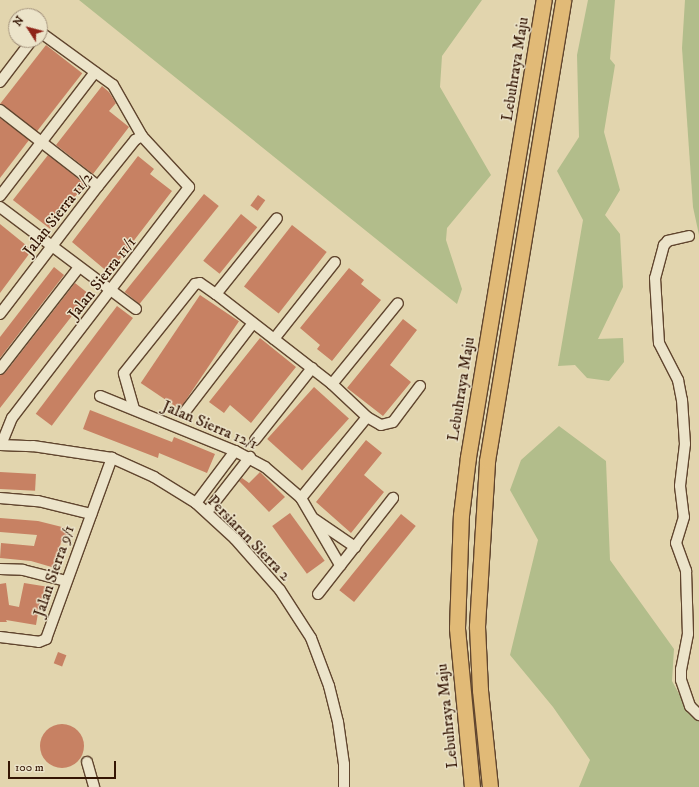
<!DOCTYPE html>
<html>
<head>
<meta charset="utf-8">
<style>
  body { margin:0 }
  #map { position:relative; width:699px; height:787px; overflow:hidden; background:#e2d5ae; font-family:"IM FELL DW Pica",serif }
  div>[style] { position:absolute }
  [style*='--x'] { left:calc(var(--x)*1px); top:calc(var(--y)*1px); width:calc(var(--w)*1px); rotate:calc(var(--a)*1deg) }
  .green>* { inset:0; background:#b2bd8b }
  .building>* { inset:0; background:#c78163; transform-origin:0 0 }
  .round { border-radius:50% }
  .roads { filter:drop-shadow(1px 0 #60452e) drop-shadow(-1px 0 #60452e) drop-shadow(0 1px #60452e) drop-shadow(0 -1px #60452e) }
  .minor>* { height:10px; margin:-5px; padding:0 5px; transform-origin:5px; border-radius:5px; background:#ece4ca }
  .highway>* { height:15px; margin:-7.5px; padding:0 7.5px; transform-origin:7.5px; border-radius:7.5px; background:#e1ba77 }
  span { translate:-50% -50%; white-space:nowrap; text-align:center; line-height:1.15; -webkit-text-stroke:3px #ece4ca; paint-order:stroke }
  .street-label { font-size:16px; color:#341504 }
  .north { position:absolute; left:8px; top:8px; width:40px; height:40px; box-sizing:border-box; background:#ece4ca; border:1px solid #a2917b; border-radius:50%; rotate:306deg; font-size:11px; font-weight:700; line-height:16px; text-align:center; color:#341504 }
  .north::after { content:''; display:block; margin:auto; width:14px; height:18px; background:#8f2418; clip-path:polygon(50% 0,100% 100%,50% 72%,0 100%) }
  .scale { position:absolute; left:8px; top:761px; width:108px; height:18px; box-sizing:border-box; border:2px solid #341504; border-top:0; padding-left:5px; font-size:12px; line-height:14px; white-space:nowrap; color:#341504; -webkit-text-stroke:3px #ece4ca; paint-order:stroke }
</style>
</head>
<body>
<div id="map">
  <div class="green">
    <i style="clip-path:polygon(79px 0,482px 0,442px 56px,440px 87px,491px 175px,447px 228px,446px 240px,462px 289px,457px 304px)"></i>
    <i style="clip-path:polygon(588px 0,615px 0,610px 59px,615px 65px,604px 132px,620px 190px,605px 215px,620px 234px,623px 287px,598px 339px,623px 338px,624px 362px,609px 381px,587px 378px,575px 365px,558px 366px,583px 220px,557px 171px,579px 137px,577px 55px)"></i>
    <i style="clip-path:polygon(685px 0,699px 0,699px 235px,693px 207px,682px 48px)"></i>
    <i style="clip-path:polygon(559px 426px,606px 461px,610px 560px,674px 649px,672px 681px,690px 714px,699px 718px,699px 787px,579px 787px,590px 760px,553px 707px,510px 655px,538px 540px,510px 490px,521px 460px)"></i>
  </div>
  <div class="building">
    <i style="left:46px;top:45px;width:46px;height:75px;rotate:38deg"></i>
    <i style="clip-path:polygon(102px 86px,109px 92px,116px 103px,109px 111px,129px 127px,93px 174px,56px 145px)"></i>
    <i style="clip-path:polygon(0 118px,29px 140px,0 178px)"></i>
    <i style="left:48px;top:155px;width:47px;height:57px;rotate:38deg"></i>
    <i style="clip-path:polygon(138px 156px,154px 169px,150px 174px,172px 191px,109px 273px,72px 242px)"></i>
    <i style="left:204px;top:194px;width:19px;height:126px;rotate:39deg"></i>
    <i style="left:258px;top:195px;width:9px;height:13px;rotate:36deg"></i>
    <i style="left:241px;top:214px;width:21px;height:60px;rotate:39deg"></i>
    <i style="clip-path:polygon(0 224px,32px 250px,0 293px)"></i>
    <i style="left:292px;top:225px;width:44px;height:78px;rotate:38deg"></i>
    <i style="clip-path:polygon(54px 267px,64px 275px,0 358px,0 337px)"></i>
    <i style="clip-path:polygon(349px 268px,364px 280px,361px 284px,381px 300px,332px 361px,317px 349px,320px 345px,300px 328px)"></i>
    <i style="clip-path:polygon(75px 283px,89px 294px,0 408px,0 375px,5px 373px)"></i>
    <i style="left:200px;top:295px;width:47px;height:106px;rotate:34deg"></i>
    <i style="left:117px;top:306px;width:20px;height:135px;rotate:37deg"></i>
    <i style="clip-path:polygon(403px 319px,417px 330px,390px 365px,411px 382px,383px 416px,347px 388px)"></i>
    <i style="clip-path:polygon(260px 338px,296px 367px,251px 423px,230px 405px,224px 413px,209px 402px)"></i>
    <i style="left:314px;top:387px;width:47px;height:70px;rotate:42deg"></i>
    <i style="clip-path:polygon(90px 410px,172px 442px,174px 437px,215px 454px,207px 473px,159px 453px,158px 458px,83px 429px)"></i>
    <i style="clip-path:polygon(366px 440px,382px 453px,364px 475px,384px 492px,351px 533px,316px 502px)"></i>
    <i style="left:0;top:472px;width:36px;height:17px;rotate:3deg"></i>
    <i style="clip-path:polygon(260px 472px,285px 497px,269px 512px,239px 481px,242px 478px,249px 483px)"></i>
    <i style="left:290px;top:513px;width:59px;height:22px;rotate:54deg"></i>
    <i style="left:401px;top:514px;width:19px;height:98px;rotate:39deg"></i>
    <i style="clip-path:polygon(0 518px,38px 521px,70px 529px,66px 543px,61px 542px,55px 568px,31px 561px,0 558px,1px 543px,34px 546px,37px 535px,0 532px)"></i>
    <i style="clip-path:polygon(6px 583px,9px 605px,19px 607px,24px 583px,49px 587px,46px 602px,40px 601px,36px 625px,6px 620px,7px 622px,0 622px,0 584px)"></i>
    <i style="left:58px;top:652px;width:9px;height:12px;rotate:21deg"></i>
    <i class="round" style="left:40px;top:724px;width:44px;height:44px"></i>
  </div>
  <div class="roads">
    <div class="minor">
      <i style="--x:0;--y:82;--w:53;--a:-52.7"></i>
      <i style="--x:0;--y:110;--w:124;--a:37.8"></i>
      <i style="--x:0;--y:196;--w:156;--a:-52.5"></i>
      <i style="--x:0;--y:207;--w:170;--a:36.9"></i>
      <i style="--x:689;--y:236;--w:22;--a:167"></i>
      <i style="--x:668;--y:241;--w:6;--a:135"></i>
      <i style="--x:664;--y:245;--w:34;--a:105"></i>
      <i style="--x:655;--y:278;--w:65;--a:86.5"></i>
      <i style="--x:659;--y:343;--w:42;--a:62.8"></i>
      <i style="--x:678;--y:380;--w:20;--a:79"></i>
      <i style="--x:682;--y:400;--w:44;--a:86.1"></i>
      <i style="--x:685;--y:444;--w:42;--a:96.8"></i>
      <i style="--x:680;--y:486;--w:31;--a:83"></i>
      <i style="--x:684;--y:517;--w:27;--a:107"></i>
      <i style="--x:676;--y:543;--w:30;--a:70"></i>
      <i style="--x:686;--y:571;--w:63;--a:88.2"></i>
      <i style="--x:688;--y:634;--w:36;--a:101"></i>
      <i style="--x:681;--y:669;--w:11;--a:90"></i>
      <i style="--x:681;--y:680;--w:28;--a:71"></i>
      <i style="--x:690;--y:706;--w:13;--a:45"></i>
      <i style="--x:216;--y:294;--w:97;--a:-51.2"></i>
      <i style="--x:0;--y:314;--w:161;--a:-52.6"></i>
      <i style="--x:98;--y:186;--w:59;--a:-51.2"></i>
      <i style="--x:135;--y:140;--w:8;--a:-30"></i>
      <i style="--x:274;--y:339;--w:98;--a:-51.6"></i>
      <i style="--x:0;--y:369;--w:129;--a:-52.2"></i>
      <i style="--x:332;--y:384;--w:104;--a:-50.8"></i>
      <i style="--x:100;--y:396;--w:146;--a:22.2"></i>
      <i style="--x:235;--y:451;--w:34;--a:28"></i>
      <i style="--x:265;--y:467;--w:48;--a:40.7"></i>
      <i style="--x:301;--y:498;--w:78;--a:59.8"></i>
      <i style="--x:134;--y:409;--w:37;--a:-106"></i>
      <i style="--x:124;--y:373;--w:114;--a:-51.4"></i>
      <i style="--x:195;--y:284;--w:5;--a:-11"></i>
      <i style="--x:200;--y:283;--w:19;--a:35"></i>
      <i style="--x:216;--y:294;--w:147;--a:37.8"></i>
      <i style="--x:332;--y:384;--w:48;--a:43.3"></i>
      <i style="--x:367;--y:417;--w:16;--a:30"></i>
      <i style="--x:381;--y:425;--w:12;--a:-14"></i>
      <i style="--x:393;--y:422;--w:45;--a:-53.1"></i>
      <i style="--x:184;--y:413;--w:113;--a:-52.5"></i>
      <i style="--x:255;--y:440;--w:92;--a:-51.6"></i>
      <i style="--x:0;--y:445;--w:33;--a:2"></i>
      <i style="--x:33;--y:446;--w:80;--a:8.6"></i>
      <i style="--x:112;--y:458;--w:46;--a:24.3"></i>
      <i style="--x:154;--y:477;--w:49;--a:31.8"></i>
      <i style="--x:196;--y:503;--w:53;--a:42.7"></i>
      <i style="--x:235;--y:539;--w:68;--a:48.6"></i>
      <i style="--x:280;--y:590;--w:57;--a:57.1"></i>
      <i style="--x:311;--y:638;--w:51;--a:69.4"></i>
      <i style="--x:329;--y:686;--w:37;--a:76"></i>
      <i style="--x:338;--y:722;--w:42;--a:81.9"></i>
      <i style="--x:344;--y:764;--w:23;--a:90"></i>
      <i style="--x:1;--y:445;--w:29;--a:-68"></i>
      <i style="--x:12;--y:418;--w:291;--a:-52.5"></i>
      <i style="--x:189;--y:187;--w:69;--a:-132.7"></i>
      <i style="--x:142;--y:136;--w:59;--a:-119.6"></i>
      <i style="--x:113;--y:85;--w:90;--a:-144"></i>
      <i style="--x:0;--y:498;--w:38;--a:5"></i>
      <i style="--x:38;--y:501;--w:55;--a:13.8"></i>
      <i style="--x:301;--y:498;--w:104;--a:-50.8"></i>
      <i style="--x:196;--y:503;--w:65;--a:-53.1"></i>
      <i style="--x:207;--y:512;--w:70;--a:-52"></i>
      <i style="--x:314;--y:519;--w:50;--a:34.3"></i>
      <i style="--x:0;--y:569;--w:23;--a:2"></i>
      <i style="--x:23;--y:570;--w:44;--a:14.3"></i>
      <i style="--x:318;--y:594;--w:122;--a:-52"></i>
      <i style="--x:0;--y:637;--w:39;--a:7"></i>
      <i style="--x:39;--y:642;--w:8;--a:-23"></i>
      <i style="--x:46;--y:639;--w:193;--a:-70"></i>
      <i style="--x:87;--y:762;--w:26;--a:74"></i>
    </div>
    <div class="highway">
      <i style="--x:472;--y:787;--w:160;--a:-95.4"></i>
      <i style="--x:457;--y:628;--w:113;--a:-88"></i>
      <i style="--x:461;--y:515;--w:58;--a:-83.1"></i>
      <i style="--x:468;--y:457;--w:463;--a:-80.6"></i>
      <i style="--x:490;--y:787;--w:98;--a:-95.9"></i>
      <i style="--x:480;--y:690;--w:64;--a:-92.7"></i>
      <i style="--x:477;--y:626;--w:165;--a:-86.5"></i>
      <i style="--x:487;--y:461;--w:467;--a:-80.6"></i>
    </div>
  </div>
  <div class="street-label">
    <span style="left:515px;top:69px;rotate:-81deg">Lebuhraya Maju</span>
    <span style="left:58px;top:214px;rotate:-52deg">Jalan Sierra 11/2</span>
    <span style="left:102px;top:278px;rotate:-52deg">Jalan Sierra 11/1</span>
    <span style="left:461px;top:389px;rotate:-81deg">Lebuhraya Maju</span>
    <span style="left:210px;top:425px;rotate:23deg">Jalan Sierra 12/1</span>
    <span style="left:249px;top:538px;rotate:46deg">Persiaran Sierra 2</span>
    <span style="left:54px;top:571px;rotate:-71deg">Jalan Sierra 9/1</span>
    <span style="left:447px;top:716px;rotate:-96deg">Lebuhraya Maju</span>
  </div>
  <div class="north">N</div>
  <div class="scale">100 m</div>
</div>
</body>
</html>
